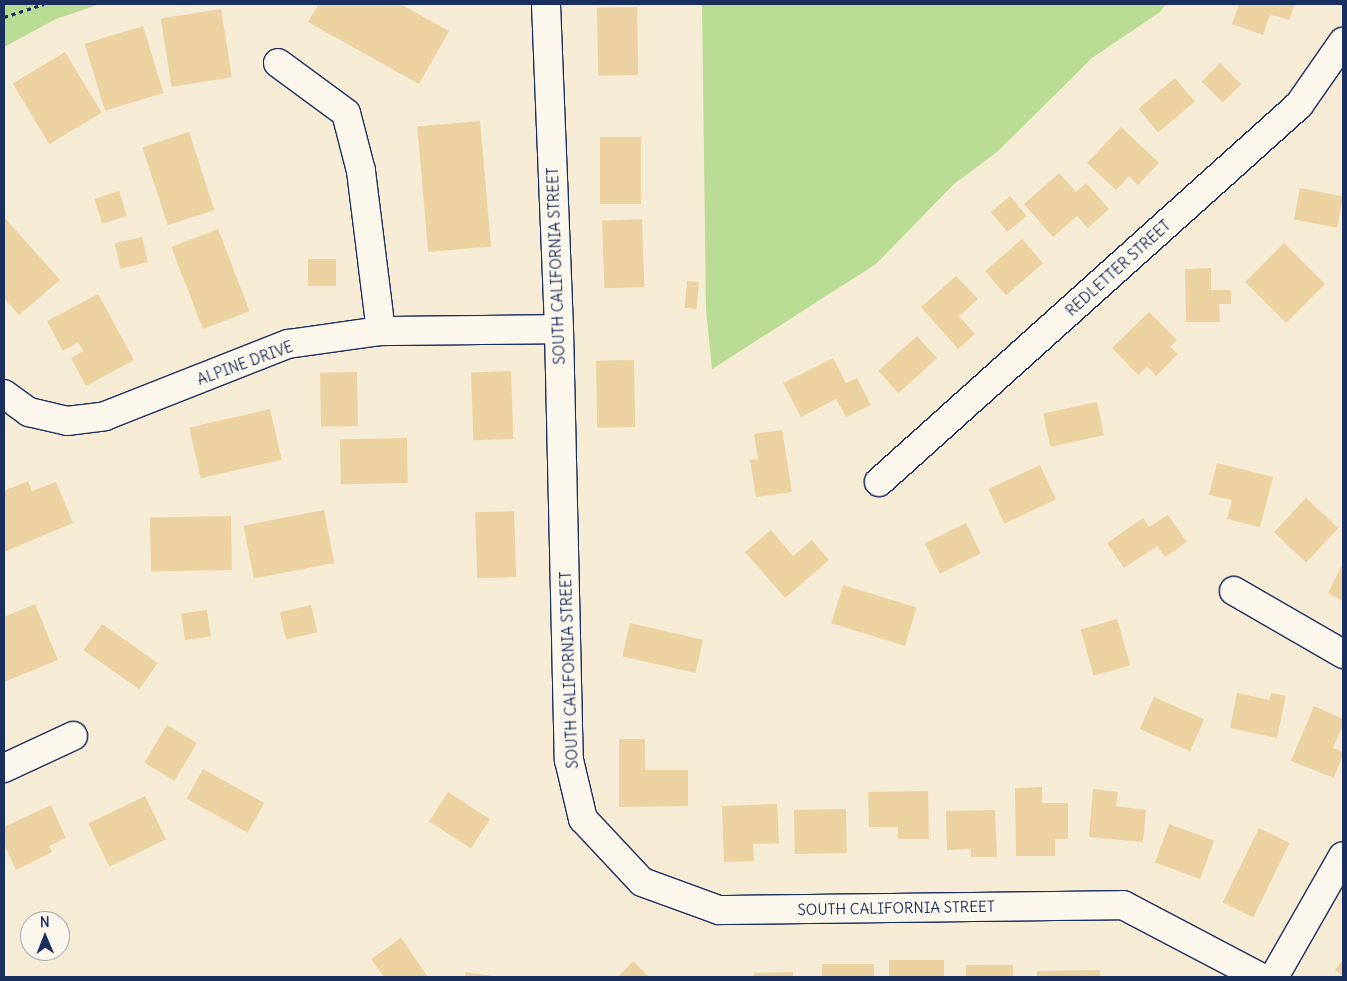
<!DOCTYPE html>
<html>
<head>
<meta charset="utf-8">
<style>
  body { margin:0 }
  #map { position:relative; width:1347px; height:981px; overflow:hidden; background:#f6ecd5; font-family:Delius,sans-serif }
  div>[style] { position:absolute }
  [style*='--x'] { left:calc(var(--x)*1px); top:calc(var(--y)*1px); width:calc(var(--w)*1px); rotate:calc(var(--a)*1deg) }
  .green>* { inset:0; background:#badb94 }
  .building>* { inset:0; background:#ebd2a0; transform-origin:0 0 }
  .path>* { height:3px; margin-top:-1.5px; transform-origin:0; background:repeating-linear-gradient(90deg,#1b2f5e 0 4px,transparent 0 8px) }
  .roads { filter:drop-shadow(1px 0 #1b2f5e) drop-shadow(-1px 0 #1b2f5e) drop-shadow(0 1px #1b2f5e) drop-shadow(0 -1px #1b2f5e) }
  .minor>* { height:28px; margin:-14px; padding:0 14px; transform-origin:14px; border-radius:14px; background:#fbf7ec }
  span { translate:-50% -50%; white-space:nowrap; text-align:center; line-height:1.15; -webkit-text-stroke:4px #fbf7ec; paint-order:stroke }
  .street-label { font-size:15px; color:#1b2f5e }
  .frame { position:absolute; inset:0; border:5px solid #1b2f5e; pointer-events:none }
  .north { position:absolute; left:20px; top:911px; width:50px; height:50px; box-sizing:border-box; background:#fbf7ec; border:1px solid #a1a7b3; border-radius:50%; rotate:359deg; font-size:14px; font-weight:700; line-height:20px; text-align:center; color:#1b2f5e }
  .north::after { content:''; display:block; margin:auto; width:18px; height:22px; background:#1b2f5e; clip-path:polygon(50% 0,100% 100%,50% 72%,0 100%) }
</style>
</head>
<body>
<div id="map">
  <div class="green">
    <i style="clip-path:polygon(4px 4px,100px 4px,56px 19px,4px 47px)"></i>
    <i style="clip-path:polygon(702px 4px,1166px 4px,1160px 12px,1092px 58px,997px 152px,954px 184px,876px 264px,712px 369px,706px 309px)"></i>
  </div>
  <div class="building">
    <i style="clip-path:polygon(319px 4px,400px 4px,449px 31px,419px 84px,308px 22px)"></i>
    <i style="clip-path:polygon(1239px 4px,1295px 4px,1289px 20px,1270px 14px,1263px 35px,1232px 24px)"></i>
    <i style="left:637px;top:7px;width:68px;height:40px;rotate:89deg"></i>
    <i style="left:221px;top:9px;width:69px;height:61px;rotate:81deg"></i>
    <i style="left:143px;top:26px;width:70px;height:61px;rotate:73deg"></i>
    <i style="left:65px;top:52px;width:71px;height:61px;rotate:59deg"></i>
    <i style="left:1220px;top:63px;width:30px;height:26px;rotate:45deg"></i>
    <i style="left:1175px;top:78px;width:31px;height:48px;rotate:50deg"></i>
    <i style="left:480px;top:121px;width:126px;height:63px;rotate:85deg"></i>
    <i style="clip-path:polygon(1121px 127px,1159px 163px,1138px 185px,1129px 176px,1116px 190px,1087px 163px)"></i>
    <i style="left:189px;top:132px;width:82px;height:49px;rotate:72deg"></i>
    <i style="left:600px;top:137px;width:41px;height:67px"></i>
    <i style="clip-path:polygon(1059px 173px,1076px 192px,1086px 183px,1109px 209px,1088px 228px,1077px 216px,1053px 237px,1024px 204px)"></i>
    <i style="left:1300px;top:188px;width:44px;height:32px;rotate:11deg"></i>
    <i style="left:119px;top:191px;width:26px;height:26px;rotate:72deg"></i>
    <i style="left:1010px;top:196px;width:26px;height:25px;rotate:50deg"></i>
    <i style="clip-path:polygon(5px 218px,60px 280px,19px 315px,4px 298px)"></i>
    <i style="left:642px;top:219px;width:68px;height:40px;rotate:88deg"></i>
    <i style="left:218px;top:229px;width:88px;height:50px;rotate:69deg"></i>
    <i style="left:142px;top:237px;width:26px;height:28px;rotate:77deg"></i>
    <i style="left:1022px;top:239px;width:32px;height:49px;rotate:49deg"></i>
    <i style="left:1284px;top:243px;width:58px;height:55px;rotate:45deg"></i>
    <i style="left:336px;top:259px;width:27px;height:28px;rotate:90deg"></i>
    <i style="clip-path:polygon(1211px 268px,1211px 290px,1231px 290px,1231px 304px,1219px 304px,1220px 322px,1186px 322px,1185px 269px)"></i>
    <i style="clip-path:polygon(956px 276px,978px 299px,959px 316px,975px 334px,958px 349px,921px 307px)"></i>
    <i style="left:687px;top:281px;width:12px;height:27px;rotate:5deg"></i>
    <i style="clip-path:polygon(98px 294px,134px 360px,86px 386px,71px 358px,83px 351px,78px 342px,63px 351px,47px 321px)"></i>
    <i style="clip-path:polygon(1149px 312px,1177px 340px,1170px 347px,1178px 354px,1156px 376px,1147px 366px,1138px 375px,1112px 348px)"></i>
    <i style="left:917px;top:336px;width:30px;height:52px;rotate:48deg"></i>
    <i style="clip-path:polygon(833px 358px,846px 383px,857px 378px,871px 405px,846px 417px,836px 399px,801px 417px,783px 383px)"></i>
    <i style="left:634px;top:360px;width:67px;height:38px;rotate:89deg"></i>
    <i style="left:511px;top:371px;width:68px;height:40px;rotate:88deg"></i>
    <i style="left:357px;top:372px;width:54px;height:37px;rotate:89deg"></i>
    <i style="left:1097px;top:402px;width:34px;height:55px;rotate:78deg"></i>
    <i style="left:270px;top:409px;width:52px;height:83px;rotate:77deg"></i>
    <i style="clip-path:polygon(782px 430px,792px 492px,756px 497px,750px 460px,758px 459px,754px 434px)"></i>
    <i style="left:407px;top:438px;width:45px;height:67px;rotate:89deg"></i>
    <i style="clip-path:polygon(1217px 463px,1273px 477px,1260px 527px,1227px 519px,1232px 500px,1209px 495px)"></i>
    <i style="left:1040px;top:465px;width:38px;height:57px;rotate:65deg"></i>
    <i style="clip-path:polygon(28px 481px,32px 491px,56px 482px,73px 523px,4px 552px,4px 491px)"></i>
    <i style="left:1306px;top:498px;width:44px;height:47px;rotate:43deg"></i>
    <i style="left:324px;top:510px;width:54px;height:82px;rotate:79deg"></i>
    <i style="left:514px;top:511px;width:66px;height:39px;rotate:88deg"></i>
    <i style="clip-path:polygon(1168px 515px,1187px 542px,1165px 557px,1157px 546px,1124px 568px,1107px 543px,1143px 518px,1149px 527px)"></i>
    <i style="left:231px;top:516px;width:54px;height:81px;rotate:89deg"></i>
    <i style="left:966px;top:523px;width:34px;height:46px;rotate:64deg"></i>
    <i style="clip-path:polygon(771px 530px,793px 556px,812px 540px,829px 560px,785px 598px,745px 552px)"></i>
    <i style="clip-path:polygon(1341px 567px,1343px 568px,1343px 601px,1328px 593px)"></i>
    <i style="left:843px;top:585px;width:77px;height:40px;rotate:17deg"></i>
    <i style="clip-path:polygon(35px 604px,58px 660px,4px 682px,4px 617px)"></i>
    <i style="left:311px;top:605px;width:28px;height:32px;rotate:77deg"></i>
    <i style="left:207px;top:610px;width:27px;height:26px;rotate:82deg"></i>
    <i style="left:1117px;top:619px;width:48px;height:38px;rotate:74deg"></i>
    <i style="left:630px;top:623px;width:75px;height:34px;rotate:13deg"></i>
    <i style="left:102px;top:624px;width:68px;height:32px;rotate:35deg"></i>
    <i style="clip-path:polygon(1237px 693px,1269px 700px,1271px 693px,1286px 696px,1277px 738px,1230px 728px)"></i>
    <i style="left:1154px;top:697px;width:55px;height:35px;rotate:24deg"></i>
    <i style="clip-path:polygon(1314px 706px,1343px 719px,1343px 725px,1333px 748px,1343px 752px,1343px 755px,1334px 778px,1291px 761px)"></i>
    <i style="left:167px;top:725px;width:35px;height:44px;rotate:31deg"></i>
    <i style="clip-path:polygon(619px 739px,645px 739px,645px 770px,688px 770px,688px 806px,619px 807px)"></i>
    <i style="left:203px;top:769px;width:70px;height:34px;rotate:29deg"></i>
    <i style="clip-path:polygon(1042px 787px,1042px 803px,1068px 803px,1068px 839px,1055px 839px,1055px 856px,1016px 856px,1015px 788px)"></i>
    <i style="clip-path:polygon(1093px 789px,1118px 792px,1116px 806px,1146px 810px,1143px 842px,1089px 837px)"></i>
    <i style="clip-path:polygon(928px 791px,929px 839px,898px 839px,898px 827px,869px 827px,868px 792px)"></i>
    <i style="left:448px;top:792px;width:50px;height:35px;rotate:33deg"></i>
    <i style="left:145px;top:796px;width:48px;height:63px;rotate:64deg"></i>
    <i style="clip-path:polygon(777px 804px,779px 843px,753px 844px,754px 861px,724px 862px,722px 806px)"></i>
    <i style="clip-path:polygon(51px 805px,66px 838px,49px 846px,52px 852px,16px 870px,4px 844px,4px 827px)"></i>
    <i style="left:846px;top:809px;width:44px;height:52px;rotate:89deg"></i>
    <i style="clip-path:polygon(995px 810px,997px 857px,971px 857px,971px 849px,947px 850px,946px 811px)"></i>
    <i style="left:1169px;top:824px;width:48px;height:41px;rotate:20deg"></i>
    <i style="left:1259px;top:828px;width:34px;height:83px;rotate:26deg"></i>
    <i style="clip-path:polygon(401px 938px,428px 977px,384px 977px,371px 959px)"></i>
    <i style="left:944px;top:960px;width:17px;height:55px;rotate:90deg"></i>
    <i style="clip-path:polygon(1343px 960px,1343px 976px,1335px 970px)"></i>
    <i style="clip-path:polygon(633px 961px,649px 977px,618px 977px)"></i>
    <i style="left:874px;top:964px;width:13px;height:52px;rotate:90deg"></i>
    <i style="left:1013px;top:965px;width:12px;height:47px;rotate:90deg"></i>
    <i style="clip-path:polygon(1100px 970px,1100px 977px,1037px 977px,1037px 971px)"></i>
    <i style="clip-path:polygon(466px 972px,492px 976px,492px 977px,465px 977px)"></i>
    <i style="clip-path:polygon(793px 972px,793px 977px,754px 977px,754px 973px)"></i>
  </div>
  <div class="path">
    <i style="--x:4;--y:17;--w:42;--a:-18"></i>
  </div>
  <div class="roads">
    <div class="minor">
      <i style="--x:546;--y:4;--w:325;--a:87.7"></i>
      <i style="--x:559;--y:329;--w:431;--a:88.7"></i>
      <i style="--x:569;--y:760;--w:61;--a:76.7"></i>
      <i style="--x:583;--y:819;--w:86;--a:46.9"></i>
      <i style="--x:642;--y:882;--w:82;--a:20"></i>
      <i style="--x:719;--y:910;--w:404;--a:-0.7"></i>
      <i style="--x:1123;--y:905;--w:155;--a:27.7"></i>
      <i style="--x:278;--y:63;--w:84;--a:36.3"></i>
      <i style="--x:346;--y:113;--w:60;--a:75.5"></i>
      <i style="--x:361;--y:171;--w:161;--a:82.9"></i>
      <i style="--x:4;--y:394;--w:31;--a:36"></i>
      <i style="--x:29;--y:412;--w:39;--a:13"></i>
      <i style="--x:67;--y:421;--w:38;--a:-7"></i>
      <i style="--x:105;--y:416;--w:197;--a:-21.5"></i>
      <i style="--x:288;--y:344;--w:94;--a:-8"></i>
      <i style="--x:381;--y:331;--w:178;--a:-0.6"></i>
      <i style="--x:879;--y:482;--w:564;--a:-41.91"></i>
      <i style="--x:1299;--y:105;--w:77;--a:-55.1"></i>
      <i style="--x:1234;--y:591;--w:126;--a:30"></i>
      <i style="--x:4;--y:768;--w:76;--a:-24.9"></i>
      <i style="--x:1274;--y:977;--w:139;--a:-60.3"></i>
    </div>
  </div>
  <div class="street-label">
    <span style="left:556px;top:266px;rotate:-92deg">SOUTH CALIFORNIA STREET</span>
    <span style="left:1118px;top:268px;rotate:-42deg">REDLETTER STREET</span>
    <span style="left:245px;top:363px;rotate:-20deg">ALPINE DRIVE</span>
    <span style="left:569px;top:670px;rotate:-92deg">SOUTH CALIFORNIA STREET</span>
    <span style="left:896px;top:908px;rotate:-1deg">SOUTH CALIFORNIA STREET</span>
  </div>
  <div class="frame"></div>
  <div class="north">N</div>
</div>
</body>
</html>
